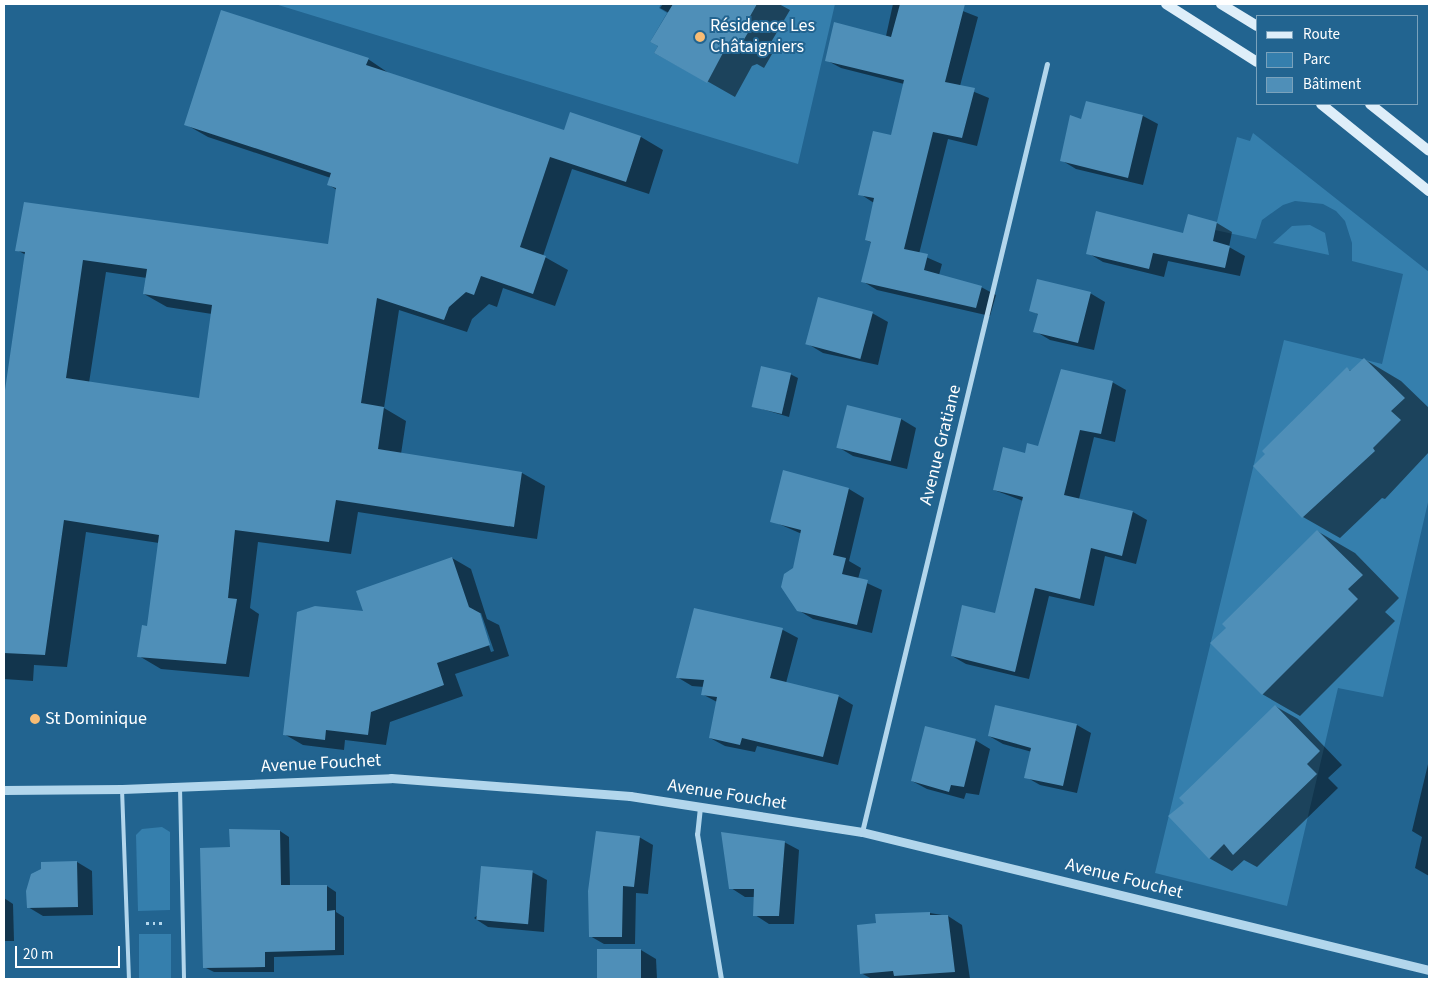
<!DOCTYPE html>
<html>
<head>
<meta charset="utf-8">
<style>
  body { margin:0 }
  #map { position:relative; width:1433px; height:983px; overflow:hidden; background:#226490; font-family:"Source Sans 3",sans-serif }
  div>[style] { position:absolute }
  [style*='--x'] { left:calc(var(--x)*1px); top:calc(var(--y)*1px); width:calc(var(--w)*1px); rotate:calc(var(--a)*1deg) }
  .green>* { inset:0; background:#357fad; transform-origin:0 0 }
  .shadow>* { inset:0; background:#0007 }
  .building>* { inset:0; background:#4f8fb8; transform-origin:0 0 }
  .path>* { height:3px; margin-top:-1.5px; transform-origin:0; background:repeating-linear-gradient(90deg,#b2d6ec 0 2.5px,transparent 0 6.5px) }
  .service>* { height:4px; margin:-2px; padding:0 2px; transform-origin:2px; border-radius:2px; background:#b2d6ec }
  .minor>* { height:5px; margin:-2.5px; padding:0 2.5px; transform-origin:2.5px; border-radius:2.5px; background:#b2d6ec }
  .tertiary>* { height:9px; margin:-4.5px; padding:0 4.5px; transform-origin:4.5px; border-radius:4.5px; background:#b2d6ec }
  .secondary>* { height:10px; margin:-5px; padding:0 5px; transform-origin:5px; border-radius:5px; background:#deeef9 }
  .dots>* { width:14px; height:14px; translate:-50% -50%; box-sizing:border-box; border:2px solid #226490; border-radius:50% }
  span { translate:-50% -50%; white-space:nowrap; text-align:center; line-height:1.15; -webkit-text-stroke:4px #226490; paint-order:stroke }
  .poi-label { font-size:18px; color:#fff }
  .left { translate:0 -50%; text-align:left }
  .street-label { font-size:18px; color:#fff }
  .frame { position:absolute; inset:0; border:5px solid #fff; pointer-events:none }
  .legend { position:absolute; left:1256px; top:15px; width:162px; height:90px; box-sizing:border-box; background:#226490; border:1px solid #7aa2bc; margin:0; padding:6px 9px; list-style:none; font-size:15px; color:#fff }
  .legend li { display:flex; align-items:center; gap:10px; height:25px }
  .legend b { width:25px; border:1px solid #7aa2bc }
  .scale { position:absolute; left:15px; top:946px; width:105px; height:22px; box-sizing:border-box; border:2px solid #fff; border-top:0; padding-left:6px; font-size:15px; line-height:18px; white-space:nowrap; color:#fff; -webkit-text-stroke:4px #226490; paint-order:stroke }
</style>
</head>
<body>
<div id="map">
  <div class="green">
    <i style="clip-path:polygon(275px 4px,661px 4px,659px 8px,667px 13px,650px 42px,658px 46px,654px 53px,707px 82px,724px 51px,729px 49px,736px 53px,749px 31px,744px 27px,757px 4px,835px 4px,798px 164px)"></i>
    <i style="clip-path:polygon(1253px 133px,1429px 272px,1429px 498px,1383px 697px,1338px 688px,1287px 906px,1155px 873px,1284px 340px,1382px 364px,1403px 274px,1352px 261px,1352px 243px,1345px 221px,1336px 211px,1323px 204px,1295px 201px,1283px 205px,1262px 220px,1256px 239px,1215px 230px,1237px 137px,1250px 141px)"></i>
    <i style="clip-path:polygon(1310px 225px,1325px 233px,1329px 255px,1273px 243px,1292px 226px)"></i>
    <i style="clip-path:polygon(162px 827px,170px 832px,170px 910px,138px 911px,136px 835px,142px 829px)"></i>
    <i style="left:139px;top:934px;width:32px;height:45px"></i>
  </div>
  <div class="shadow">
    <i style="clip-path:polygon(663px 4px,779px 4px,790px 10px,770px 44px,776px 47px,764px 68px,757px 64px,752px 66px,735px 97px,656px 52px,669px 13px,660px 8px)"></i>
    <i style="clip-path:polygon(893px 4px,945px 4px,978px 17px,960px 86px,989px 98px,977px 146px,948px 139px,919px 254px,942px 264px,939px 275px,981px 287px,996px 295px,990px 316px,877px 290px,862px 281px,872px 243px,866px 240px,874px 203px,860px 194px,892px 137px,904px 84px,841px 68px,826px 60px,886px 36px)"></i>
    <i style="clip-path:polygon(evenodd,368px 59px,390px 74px,565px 131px,571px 114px,641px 137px,663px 150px,649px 194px,572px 169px,543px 256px,568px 270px,555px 306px,503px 288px,497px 307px,489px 304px,472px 319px,467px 332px,399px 310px,384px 408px,406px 421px,401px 454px,522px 473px,545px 486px,537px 539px,358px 512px,351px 554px,258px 542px,250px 608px,259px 614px,249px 677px,161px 669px,139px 656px,148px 628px,159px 543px,86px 532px,67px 667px,34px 665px,33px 681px,4px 679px,4px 405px,26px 255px,17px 250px,329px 245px,337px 190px,329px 185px,331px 178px,208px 137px,185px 124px,368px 59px,106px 272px,147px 278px,144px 294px,167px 307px,212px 314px,200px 399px,89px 383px,106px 272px)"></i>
    <i style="clip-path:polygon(1087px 103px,1143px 116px,1158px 124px,1143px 185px,1076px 169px,1061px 160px,1082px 120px)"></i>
    <i style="clip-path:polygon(1217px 223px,1232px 232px,1229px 247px,1245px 256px,1240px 276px,1168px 261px,1164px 277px,1103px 262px,1088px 253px,1184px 235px)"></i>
    <i style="clip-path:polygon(1090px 293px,1105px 302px,1094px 350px,1050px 340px,1035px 331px,1039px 315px,1031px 310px)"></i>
    <i style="clip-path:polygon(872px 313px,888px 322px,878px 365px,823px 353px,808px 344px)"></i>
    <i style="clip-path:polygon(1364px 359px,1401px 381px,1429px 408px,1429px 452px,1385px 499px,1382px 498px,1340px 538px,1303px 517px,1267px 454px,1347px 369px,1351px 371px)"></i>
    <i style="clip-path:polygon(790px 374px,798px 378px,789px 417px,752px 406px)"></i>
    <i style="clip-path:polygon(1112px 382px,1126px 390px,1115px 442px,1094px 437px,1079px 499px,1133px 512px,1147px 520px,1136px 564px,1105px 556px,1094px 606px,1049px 596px,1029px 679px,966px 664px,952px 656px,996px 615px,1023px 501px,994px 490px,1026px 454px,1039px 447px)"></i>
    <i style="clip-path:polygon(901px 419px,916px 428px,907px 469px,853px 456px,838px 447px)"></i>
    <i style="clip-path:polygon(784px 472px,849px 489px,864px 498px,849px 561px,861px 568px,858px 579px,882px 590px,872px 633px,813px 619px,798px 610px,794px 568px,802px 534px,772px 521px)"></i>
    <i style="clip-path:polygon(1317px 531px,1355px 553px,1399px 598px,1385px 612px,1395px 621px,1300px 716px,1262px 694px,1228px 628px)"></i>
    <i style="clip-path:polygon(evenodd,452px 558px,471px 569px,487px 619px,499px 625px,509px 656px,455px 674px,463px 696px,390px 722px,386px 745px,345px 740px,344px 750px,303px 745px,284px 734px,365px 613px,452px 558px,478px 613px,481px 613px,494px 651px,491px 652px,478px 613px)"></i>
    <i style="clip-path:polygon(695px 609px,783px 630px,798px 638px,786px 683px,838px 696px,853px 705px,838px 765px,757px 746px,755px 752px,725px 746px,710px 738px,717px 702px,702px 694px,704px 687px,692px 686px,677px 677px)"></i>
    <i style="clip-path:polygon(1275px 706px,1298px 719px,1342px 765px,1328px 778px,1338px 788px,1257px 867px,1244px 860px,1232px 871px,1209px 858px)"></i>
    <i style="clip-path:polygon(996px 707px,1077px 725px,1091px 733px,1077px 793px,1040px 785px,1026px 777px,1032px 752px,1003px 744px,989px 736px)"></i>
    <i style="clip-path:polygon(975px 740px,990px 749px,979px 795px,966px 793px,964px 799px,927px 789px,912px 781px)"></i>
    <i style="clip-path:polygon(1429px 760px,1429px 876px,1415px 868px,1422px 837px,1412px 831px)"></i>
    <i style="clip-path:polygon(280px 831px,289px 837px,290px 886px,327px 886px,336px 892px,336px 912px,344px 917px,344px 955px,274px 957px,274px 972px,214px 972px,204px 967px,231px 848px)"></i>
    <i style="clip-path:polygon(639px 837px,653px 845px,648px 894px,636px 893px,635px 944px,604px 944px,590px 936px)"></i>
    <i style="clip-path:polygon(784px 842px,799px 850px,794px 924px,769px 924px,755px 915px,755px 897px,745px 897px,731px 888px)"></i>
    <i style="clip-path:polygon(77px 862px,92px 871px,93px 915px,43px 916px,28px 907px)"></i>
    <i style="clip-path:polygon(532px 872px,547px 880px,544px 932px,488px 927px,474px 918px)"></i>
    <i style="clip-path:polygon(4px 898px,13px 904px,14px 941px,4px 941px)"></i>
    <i style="clip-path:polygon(930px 913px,948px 916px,962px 925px,970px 979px,872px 979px,861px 973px,877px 924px)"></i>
    <i style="clip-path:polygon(641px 950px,656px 959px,657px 979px,598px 979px,598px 951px)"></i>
  </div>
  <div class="building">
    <i style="clip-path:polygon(673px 4px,757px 4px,744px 27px,749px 31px,736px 53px,729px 49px,726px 53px,724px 51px,707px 83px,654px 53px,658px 46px,650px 42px)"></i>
    <i style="clip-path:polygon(900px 4px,965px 4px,945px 82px,975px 88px,962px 138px,933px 132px,904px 249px,928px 254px,924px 270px,982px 286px,976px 308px,861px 282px,871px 242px,865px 240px,874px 198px,858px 195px,873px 131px,891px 135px,904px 80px,825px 61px,834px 22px,891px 37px)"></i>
    <i style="clip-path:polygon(evenodd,221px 10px,369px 58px,366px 65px,564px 130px,570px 112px,641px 136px,626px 182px,550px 157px,520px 247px,546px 256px,533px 294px,481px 276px,474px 295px,466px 292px,449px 307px,444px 320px,377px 298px,361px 403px,384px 407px,378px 449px,522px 472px,514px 527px,336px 500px,329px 542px,235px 530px,228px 598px,237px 599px,226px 664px,137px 657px,142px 625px,147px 626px,159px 535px,64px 520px,45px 655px,4px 653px,4px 397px,25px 252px,15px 251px,24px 202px,328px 244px,336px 188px,327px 185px,331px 173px,184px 125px,221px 10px,83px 260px,147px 269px,143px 294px,212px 305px,199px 398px,66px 378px,83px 260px)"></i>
    <i style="clip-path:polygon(1086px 101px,1143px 115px,1128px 178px,1060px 161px,1070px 115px,1081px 119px)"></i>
    <i style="clip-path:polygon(1096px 211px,1183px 233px,1188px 214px,1217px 222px,1213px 241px,1230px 246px,1225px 268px,1153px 253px,1149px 269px,1086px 254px)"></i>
    <i style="clip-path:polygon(1037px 279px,1091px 292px,1078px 343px,1033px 332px,1038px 314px,1029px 311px)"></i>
    <i style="left:818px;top:297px;width:57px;height:49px;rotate:15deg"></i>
    <i style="clip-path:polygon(1364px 358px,1405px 398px,1391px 411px,1401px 420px,1373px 448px,1375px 451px,1302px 518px,1253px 466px,1265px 454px,1262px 451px,1347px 367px,1350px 371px)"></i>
    <i style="left:761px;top:366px;width:31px;height:42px;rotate:13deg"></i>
    <i style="clip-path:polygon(1061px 369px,1113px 381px,1101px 434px,1080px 430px,1064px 495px,1133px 511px,1122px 556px,1091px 548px,1080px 599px,1035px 588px,1015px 672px,951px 656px,962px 605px,995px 613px,1023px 497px,993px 490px,1003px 447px,1025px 453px,1027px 443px,1038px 446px)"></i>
    <i style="left:847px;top:405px;width:56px;height:44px;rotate:14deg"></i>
    <i style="clip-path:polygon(783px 470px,849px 488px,833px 555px,846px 558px,842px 574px,868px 580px,857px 625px,797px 611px,781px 587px,784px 574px,793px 568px,801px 530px,770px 522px)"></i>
    <i style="clip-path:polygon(1317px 530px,1363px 575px,1348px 589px,1358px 599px,1262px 695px,1210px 643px,1226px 628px,1222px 624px)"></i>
    <i style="clip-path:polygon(452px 557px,469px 607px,480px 613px,490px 645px,437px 663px,444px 685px,371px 712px,368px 735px,326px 730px,325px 740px,283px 735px,297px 612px,315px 606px,363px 611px,356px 591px)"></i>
    <i style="clip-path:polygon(694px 608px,783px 628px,770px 678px,839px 695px,823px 757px,742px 738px,740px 745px,709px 738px,717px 697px,701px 695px,704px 680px,676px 678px)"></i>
    <i style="clip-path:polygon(995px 705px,1077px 724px,1063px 786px,1024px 778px,1031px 748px,988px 736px)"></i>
    <i style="clip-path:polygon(1275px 705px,1320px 751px,1307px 764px,1317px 774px,1233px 855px,1224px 844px,1209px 859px,1168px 816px,1184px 803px,1179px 798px)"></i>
    <i style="clip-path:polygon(925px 726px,976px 739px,964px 787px,951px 785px,949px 792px,911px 781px)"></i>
    <i style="clip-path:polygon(229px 829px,280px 830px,281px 885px,327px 885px,327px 911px,335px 910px,335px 950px,265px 952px,265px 967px,203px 968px,200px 848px,230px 847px)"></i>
    <i style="clip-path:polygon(596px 831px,640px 836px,634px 887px,623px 886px,622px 937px,589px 937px,588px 891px)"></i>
    <i style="clip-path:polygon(721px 832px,785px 841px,779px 916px,753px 916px,754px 889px,729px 889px)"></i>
    <i style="clip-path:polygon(77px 861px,78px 907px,27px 908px,26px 891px,31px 874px,41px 869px,41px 862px)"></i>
    <i style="left:481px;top:866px;width:52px;height:54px;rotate:5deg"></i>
    <i style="clip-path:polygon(930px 912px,930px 915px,948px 915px,955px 972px,894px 976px,893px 971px,860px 974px,857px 925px,876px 923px,875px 914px)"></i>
    <i style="left:641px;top:949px;width:30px;height:44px;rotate:90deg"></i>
  </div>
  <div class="path">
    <i style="--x:146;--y:923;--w:16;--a:0"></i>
  </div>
  <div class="service">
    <i style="--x:180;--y:787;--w:192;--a:88.8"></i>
    <i style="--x:122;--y:789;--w:190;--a:87.9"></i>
  </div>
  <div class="minor">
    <i style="--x:700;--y:807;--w:27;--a:96"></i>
    <i style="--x:697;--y:834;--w:147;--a:80.6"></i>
    <i style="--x:862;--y:832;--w:790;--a:-76.46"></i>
  </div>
  <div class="tertiary">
    <i style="--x:4;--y:790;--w:118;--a:-0.5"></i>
    <i style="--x:122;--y:789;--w:269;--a:-2.3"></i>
    <i style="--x:391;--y:778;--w:240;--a:4.3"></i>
    <i style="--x:630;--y:796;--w:235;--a:8.8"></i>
    <i style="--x:862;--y:832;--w:584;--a:13.68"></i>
  </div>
  <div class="secondary">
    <i style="--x:1166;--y:4;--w:108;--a:32.5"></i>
    <i style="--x:1221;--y:4;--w:42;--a:31.4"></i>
    <i style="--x:1321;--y:104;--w:139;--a:38.9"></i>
    <i style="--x:1370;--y:104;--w:75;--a:38.5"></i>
  </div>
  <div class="dots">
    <i style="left:700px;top:37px;background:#f8bc74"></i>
    <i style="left:35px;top:719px;background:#f8bc74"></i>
  </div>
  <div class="poi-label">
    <span class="left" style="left:710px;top:37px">Résidence Les<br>Châtaigniers</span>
    <span class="left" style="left:45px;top:719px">St Dominique</span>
  </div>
  <div class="street-label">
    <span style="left:941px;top:445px;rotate:-76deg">Avenue Gratiane</span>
    <span style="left:321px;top:764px;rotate:-3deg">Avenue Fouchet</span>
    <span style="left:727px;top:795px;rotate:9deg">Avenue Fouchet</span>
    <span style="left:1124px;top:879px;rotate:14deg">Avenue Fouchet</span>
  </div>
  <div class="frame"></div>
  <ul class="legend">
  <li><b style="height:6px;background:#deeef9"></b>Route</li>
  <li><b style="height:14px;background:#357fad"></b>Parc</li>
  <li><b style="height:14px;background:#4f8fb8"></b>Bâtiment</li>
  </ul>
  <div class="scale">20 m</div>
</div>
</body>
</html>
